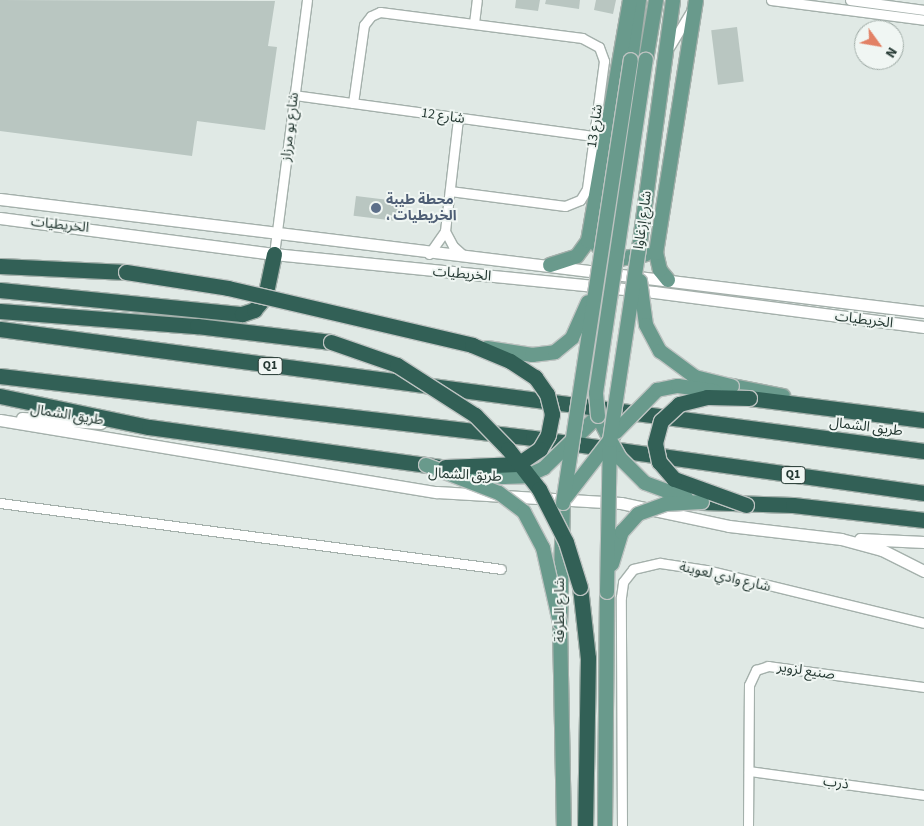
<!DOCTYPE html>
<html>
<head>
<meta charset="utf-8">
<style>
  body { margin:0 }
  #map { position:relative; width:924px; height:826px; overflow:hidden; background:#e0e9e5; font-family:"Source Sans 3","Noto Sans Arabic",sans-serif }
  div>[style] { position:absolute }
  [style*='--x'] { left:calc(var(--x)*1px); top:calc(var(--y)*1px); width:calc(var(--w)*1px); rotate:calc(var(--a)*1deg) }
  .building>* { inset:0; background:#b9c6c1; transform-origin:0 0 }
  .roads { filter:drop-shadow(1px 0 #a4b0ab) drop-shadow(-1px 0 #a4b0ab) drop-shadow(0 1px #a4b0ab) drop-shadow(0 -1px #a4b0ab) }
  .minor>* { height:9px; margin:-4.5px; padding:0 4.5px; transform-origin:4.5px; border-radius:4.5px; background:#fff }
  .secondary>* { height:11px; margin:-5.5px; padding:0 5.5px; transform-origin:5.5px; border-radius:5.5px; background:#fff }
  .primary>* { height:14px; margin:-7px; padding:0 7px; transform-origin:7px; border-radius:7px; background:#699a8c }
  .motorway>* { height:15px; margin:-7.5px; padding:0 7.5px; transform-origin:7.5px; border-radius:7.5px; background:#326056 }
  .bridges { filter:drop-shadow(1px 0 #bdc3c1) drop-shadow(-1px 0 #bdc3c1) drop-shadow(0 1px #bdc3c1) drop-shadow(0 -1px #bdc3c1) }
  .primary-bridge>* { height:14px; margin:-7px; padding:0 7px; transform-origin:7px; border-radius:7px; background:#699a8c }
  .motorway-bridge>* { height:15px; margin:-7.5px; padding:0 7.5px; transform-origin:7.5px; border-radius:7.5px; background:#326056 }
  .dots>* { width:14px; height:14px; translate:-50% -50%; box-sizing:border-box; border:2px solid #f0f6f3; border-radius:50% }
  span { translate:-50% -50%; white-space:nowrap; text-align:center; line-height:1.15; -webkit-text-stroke:4px #f0f6f3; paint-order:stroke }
  .shield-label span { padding:1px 4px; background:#f0f6f3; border:1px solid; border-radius:4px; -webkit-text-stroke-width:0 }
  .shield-label { font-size:12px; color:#233731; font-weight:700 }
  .street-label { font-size:14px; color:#233731 }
  .service-label { font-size:14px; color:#4e5e75; font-weight:700 }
  .left { translate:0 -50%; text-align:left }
  .north { position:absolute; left:854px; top:20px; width:50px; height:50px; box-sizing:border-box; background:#f0f6f3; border:1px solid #9eaaa5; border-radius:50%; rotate:122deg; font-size:14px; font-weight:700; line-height:20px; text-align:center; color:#233731 }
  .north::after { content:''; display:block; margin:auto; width:18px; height:22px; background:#e28165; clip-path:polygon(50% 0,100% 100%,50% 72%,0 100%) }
</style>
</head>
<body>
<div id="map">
  <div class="building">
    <i style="clip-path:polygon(0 0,275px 1px,268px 46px,277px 47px,265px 130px,197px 121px,192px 156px,0 131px)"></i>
    <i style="clip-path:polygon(516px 0,540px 0,538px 11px,515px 8px)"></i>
    <i style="clip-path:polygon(546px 0,580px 0,579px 9px,545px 4px)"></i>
    <i style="clip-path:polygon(596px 0,616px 0,613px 14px,594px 10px)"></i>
    <i style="left:737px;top:27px;width:55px;height:26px;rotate:83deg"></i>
    <i style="left:356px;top:196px;width:43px;height:20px;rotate:7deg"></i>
  </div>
  <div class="roads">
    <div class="minor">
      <i style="--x:771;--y:0;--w:154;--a:7.4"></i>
      <i style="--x:850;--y:0;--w:75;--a:7.7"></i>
      <i style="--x:474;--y:23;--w:23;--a:-83"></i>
      <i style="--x:670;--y:46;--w:44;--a:-58.8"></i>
      <i style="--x:294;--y:95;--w:301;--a:7.8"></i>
      <i style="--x:353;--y:103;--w:79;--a:-82"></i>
      <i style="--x:364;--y:25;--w:11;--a:-52"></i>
      <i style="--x:371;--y:16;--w:10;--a:-24"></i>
      <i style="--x:380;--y:12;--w:204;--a:7.3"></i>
      <i style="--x:582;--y:38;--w:19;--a:28"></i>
      <i style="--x:599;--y:47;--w:15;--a:70"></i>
      <i style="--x:604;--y:61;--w:129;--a:97.6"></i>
      <i style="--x:587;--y:189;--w:13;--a:122"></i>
      <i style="--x:580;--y:200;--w:16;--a:158"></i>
      <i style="--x:565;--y:206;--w:116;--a:-172.6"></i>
      <i style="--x:445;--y:231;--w:17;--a:62"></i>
      <i style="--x:453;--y:246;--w:15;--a:42"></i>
      <i style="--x:274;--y:254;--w:256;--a:-82.6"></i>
      <i style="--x:429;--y:254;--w:28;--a:-55"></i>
      <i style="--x:445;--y:231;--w:114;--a:-83.4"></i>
      <i style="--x:0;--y:503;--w:505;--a:7.5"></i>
      <i style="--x:749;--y:771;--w:177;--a:7.8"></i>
      <i style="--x:622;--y:826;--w:229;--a:-90.3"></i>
      <i style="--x:621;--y:597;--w:15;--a:-82"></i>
      <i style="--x:623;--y:582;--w:16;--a:-52"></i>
      <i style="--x:633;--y:569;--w:28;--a:-13"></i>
      <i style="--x:660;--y:563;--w:48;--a:8.5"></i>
      <i style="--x:707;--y:570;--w:223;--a:13.7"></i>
      <i style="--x:748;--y:826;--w:141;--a:-89.6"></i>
      <i style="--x:749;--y:685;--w:17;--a:-65"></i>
      <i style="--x:756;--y:670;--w:13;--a:-18"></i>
      <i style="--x:768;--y:666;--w:157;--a:7.7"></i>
    </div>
    <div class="secondary">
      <i style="--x:0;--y:199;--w:931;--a:6.97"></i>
      <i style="--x:0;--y:218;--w:276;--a:7.5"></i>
      <i style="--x:274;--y:254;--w:382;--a:5.7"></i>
      <i style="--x:654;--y:292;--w:272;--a:7.4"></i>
      <i style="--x:22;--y:418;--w:79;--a:3.6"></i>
      <i style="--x:0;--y:420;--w:443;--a:9.4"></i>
      <i style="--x:437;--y:492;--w:184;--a:3.4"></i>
      <i style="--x:621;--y:503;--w:110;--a:12"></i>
      <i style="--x:729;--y:526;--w:113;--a:6.6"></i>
      <i style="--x:841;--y:539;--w:42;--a:15"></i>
      <i style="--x:882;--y:550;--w:47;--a:26.6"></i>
      <i style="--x:860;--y:539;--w:64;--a:2.7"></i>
    </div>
    <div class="primary">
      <i style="--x:631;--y:60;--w:61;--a:-82.4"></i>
      <i style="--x:646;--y:60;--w:61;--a:-80.5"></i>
      <i style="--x:595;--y:243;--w:16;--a:47"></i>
      <i style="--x:606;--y:255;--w:14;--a:17"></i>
      <i style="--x:619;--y:259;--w:27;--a:-10"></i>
      <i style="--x:639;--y:249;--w:251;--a:-82.2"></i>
      <i style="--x:550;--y:265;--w:28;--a:-18"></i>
      <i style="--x:577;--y:256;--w:19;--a:-54"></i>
      <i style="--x:588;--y:241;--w:245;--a:-80.1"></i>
      <i style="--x:668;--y:280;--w:13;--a:-129"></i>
      <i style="--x:660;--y:270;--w:17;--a:-103"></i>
      <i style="--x:656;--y:253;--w:256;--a:-81"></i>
      <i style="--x:732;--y:386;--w:52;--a:11.1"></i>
      <i style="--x:572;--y:441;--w:36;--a:-44"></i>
      <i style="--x:598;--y:416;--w:27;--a:63"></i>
      <i style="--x:610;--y:440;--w:6;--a:-51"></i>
      <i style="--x:563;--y:503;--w:120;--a:91.4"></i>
      <i style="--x:560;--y:623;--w:203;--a:88.9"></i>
      <i style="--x:605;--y:826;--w:234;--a:-89.5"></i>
    </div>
    <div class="motorway">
      <i style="--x:0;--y:266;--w:126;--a:2.7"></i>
      <i style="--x:0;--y:290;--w:243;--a:5.7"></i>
      <i style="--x:242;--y:314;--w:13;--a:-18"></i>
      <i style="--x:254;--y:310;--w:17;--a:-50"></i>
      <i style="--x:265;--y:297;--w:44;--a:-78.2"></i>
      <i style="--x:0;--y:311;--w:198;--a:4.4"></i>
      <i style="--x:197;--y:326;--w:135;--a:6.8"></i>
      <i style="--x:0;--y:329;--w:932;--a:7.52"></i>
      <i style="--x:0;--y:376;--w:537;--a:6.63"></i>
      <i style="--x:533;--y:438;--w:395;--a:8"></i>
      <i style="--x:0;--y:396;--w:152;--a:11.8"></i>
      <i style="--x:149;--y:427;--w:294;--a:7.8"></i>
      <i style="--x:749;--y:398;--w:176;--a:7.2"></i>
      <i style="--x:702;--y:502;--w:91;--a:1.9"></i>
      <i style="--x:793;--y:505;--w:132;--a:6.5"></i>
      <i style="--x:580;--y:587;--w:71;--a:83.6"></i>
      <i style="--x:588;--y:658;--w:168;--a:91"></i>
    </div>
  </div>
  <div class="bridges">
    <div class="primary-bridge">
      <i style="--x:640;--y:281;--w:44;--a:82.2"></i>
      <i style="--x:646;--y:325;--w:30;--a:62"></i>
      <i style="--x:660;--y:351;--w:44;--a:36.6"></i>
      <i style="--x:695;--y:377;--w:38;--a:14"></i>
      <i style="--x:487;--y:348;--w:46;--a:8.8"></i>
      <i style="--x:532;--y:355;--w:23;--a:-7"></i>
      <i style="--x:555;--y:352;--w:22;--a:-39"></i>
      <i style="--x:572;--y:338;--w:39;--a:-66"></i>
      <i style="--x:598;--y:416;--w:23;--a:-95"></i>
      <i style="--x:596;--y:393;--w:337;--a:-81.5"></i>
      <i style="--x:616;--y:432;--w:59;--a:-45.7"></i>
      <i style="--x:657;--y:390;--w:21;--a:-11"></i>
      <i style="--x:678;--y:386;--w:37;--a:8"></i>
      <i style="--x:610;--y:440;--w:21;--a:61"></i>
      <i style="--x:620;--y:458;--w:35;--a:45"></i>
      <i style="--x:645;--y:483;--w:44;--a:20.1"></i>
      <i style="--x:426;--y:465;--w:78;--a:21"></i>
      <i style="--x:499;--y:493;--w:31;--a:37"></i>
      <i style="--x:524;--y:512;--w:41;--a:62.2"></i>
      <i style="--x:543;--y:548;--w:77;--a:77.2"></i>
      <i style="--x:458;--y:470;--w:46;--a:8.8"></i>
      <i style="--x:503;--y:477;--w:24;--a:-2"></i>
      <i style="--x:527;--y:476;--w:19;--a:-25"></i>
      <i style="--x:544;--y:468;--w:39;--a:-44"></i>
      <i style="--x:566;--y:497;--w:72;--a:-52.3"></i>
      <i style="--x:563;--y:503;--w:448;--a:-81.3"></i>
      <i style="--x:612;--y:564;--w:34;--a:-73"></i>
      <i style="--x:622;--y:532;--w:24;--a:-48"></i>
      <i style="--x:638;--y:514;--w:29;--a:-20"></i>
      <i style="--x:665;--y:504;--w:37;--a:-3"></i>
      <i style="--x:607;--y:592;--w:152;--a:-88.9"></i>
      <i style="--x:610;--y:440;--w:193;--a:-81.4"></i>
    </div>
    <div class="motorway-bridge">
      <i style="--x:126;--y:272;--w:103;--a:8.9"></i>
      <i style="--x:228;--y:288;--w:251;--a:13.1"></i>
      <i style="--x:472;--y:345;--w:41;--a:22.8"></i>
      <i style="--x:510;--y:361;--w:30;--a:33"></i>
      <i style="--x:535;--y:377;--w:21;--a:55"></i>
      <i style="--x:547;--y:394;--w:21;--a:76"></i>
      <i style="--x:552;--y:414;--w:21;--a:101"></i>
      <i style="--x:548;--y:435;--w:16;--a:120"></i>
      <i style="--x:540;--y:449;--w:27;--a:146"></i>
      <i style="--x:518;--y:464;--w:73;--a:177.6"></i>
      <i style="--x:331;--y:342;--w:70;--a:19.2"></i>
      <i style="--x:397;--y:365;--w:93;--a:32.7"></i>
      <i style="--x:475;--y:415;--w:47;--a:45.9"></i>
      <i style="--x:508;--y:449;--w:51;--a:52.2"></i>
      <i style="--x:539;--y:489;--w:59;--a:63"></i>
      <i style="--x:566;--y:542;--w:47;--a:72.7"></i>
      <i style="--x:746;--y:505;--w:77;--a:-160.1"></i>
      <i style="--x:674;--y:479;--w:23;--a:-131"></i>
      <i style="--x:659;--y:462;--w:19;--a:-102"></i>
      <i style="--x:655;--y:443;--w:23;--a:-75"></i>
      <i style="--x:661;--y:421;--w:25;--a:-43"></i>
      <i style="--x:679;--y:404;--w:29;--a:-14"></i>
      <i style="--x:707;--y:397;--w:42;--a:1.4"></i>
    </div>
  </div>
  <div class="dots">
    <i style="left:376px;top:208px;background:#5c6f8a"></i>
  </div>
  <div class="shield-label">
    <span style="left:270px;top:366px">Q1</span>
    <span style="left:793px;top:475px">Q1</span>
  </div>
  <div class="street-label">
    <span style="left:443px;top:116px;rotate:8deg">شارع 12</span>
    <span style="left:595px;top:126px;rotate:-82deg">شارع 13</span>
    <span style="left:290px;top:127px;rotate:-83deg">شارع بو مرزاز</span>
    <span style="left:643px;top:220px;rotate:-82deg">شارع إزغاوا</span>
    <span style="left:60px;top:225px;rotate:6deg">الخريطيات</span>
    <span style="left:462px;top:274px;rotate:5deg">الخريطيات</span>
    <span style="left:864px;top:320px;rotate:7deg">الخريطيات</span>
    <span style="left:67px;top:415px;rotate:9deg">طريق الشمال</span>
    <span style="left:866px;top:427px;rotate:7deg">طريق الشمال</span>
    <span style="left:465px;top:475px;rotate:3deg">طريق الشمال</span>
    <span style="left:725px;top:577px;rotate:13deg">شارع وادي لعوينة</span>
    <span style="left:560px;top:610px;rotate:-90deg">شارع الطرفة</span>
    <span style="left:806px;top:671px;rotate:8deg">صنيع لزوير</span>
    <span style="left:836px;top:783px;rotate:8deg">ذرب</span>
  </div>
  <div class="service-label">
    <span class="left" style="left:386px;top:208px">محطة طيبة<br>، الخريطيات</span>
  </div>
  <div class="north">N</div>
</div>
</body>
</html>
